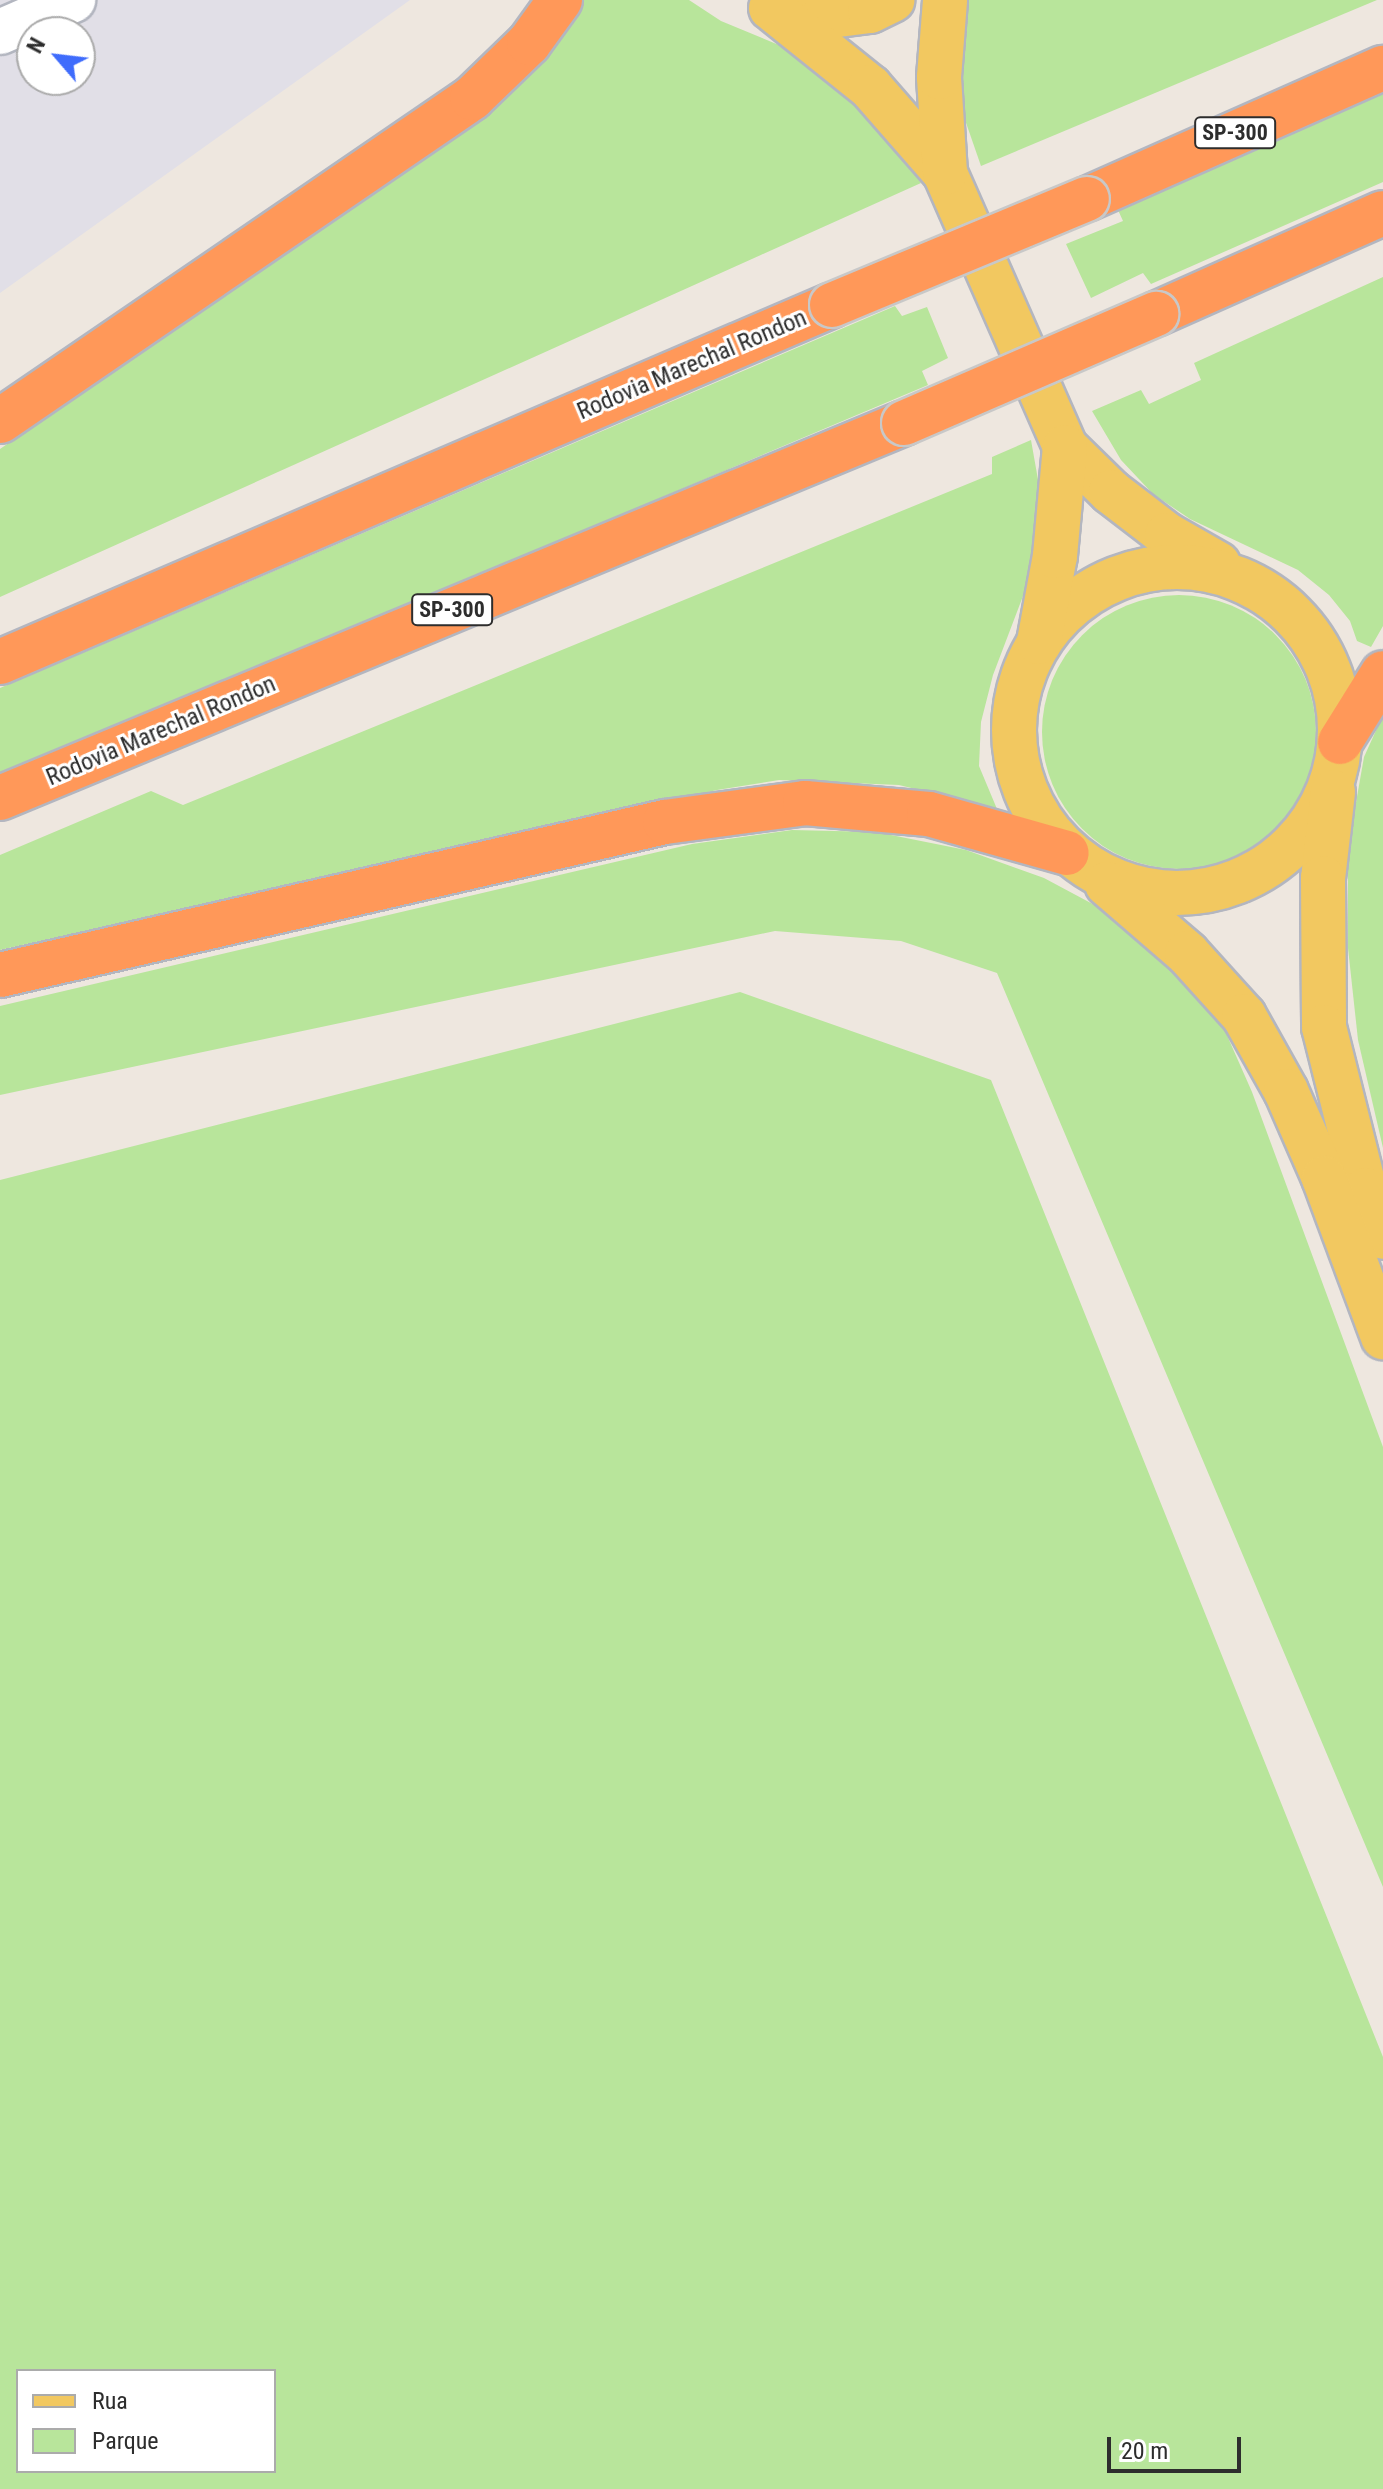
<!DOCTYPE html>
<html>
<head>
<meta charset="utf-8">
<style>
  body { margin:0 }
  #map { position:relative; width:1383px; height:2489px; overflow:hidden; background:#eee7df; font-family:"Roboto Condensed",sans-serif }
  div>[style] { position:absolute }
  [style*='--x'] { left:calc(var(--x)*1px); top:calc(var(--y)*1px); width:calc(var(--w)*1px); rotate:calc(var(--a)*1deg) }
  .industrial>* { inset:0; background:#e1dfe7 }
  .green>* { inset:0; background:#b8e59b }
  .round { border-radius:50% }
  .roads { filter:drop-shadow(2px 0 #b3b6c0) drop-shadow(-2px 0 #b3b6c0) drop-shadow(0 2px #b3b6c0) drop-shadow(0 -2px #b3b6c0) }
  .minor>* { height:44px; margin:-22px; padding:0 22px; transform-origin:22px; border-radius:22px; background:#fff }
  .major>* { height:44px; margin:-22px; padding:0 22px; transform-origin:22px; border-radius:22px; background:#f2c860 }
  .major>.ring { margin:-22px; padding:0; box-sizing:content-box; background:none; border:44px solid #f2c860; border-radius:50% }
  .highway>* { height:44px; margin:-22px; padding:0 22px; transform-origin:22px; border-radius:22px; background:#ff9859 }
  .bridges { filter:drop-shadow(2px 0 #c8c8c8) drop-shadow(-2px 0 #c8c8c8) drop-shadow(0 2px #c8c8c8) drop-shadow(0 -2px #c8c8c8) }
  .highway-bridge>* { height:44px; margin:-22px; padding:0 22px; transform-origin:22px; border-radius:22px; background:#ff9859 }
  span { translate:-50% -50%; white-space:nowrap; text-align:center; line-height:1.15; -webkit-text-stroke:6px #fff; paint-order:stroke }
  .shield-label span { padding:2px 6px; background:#fff; border:2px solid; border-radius:6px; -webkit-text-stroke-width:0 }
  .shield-label { font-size:22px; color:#2d2d2d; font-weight:700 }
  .street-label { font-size:24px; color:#2d2d2d }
  .legend { position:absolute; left:16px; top:2369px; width:260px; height:104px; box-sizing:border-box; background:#fff; border:2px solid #ababab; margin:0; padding:10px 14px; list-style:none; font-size:24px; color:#2d2d2d }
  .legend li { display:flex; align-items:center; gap:16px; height:40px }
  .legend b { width:40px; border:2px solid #ababab }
  .north { position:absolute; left:16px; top:16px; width:80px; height:80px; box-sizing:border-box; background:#fff; border:2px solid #ababab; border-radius:50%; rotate:298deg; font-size:22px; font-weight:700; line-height:32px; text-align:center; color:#2d2d2d }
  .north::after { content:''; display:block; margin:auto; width:28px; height:36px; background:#3f6cfc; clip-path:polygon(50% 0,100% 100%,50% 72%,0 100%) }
  .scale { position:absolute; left:1107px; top:2437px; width:134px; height:36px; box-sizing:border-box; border:4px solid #2d2d2d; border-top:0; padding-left:10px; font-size:24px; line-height:28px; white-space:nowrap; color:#2d2d2d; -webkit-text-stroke:6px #fff; paint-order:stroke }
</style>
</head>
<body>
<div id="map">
  <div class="industrial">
    <i style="clip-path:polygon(evenodd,0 0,410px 0,0 293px,0 0,32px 32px,80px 32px,80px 80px,32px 80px,32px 32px)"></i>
  </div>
  <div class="green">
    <i style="clip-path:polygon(583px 0,689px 0,721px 21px,803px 55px,836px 76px,897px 145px,921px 183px,0 597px,0 449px,483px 117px,560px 37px)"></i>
    <i style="clip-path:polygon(967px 0,1377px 0,981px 166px,955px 91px)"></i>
    <i style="clip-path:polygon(1383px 94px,1383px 182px,1151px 284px,1143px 273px,1091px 298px,1066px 244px,1123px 221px,1118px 210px)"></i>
    <i style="clip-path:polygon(1383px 277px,1383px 626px,1371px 647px,1357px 641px,1350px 621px,1329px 595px,1298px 570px,1190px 519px,1153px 494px,1121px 460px,1092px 411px,1141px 390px,1149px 404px,1201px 380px,1194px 363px)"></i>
    <i style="clip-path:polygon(895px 306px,902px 316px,927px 307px,948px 358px,922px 371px,928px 385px,0 777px,0 688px)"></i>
    <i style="clip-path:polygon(1031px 440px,1043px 508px,1031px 575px,993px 675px,981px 722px,979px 766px,997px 809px,899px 785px,779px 780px,717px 790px,0 950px,0 855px,151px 791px,183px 805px,992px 474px,992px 457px)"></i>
    <i class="round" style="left:1042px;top:595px;width:274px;height:274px"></i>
    <i style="clip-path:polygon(1383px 715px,1383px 1148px,1358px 1040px,1348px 948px,1348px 848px,1364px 757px)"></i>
    <i style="clip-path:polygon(792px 830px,876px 832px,966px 850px,1044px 878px,1102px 909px,1170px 962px,1222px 1024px,1252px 1092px,1383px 1447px,1383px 1887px,997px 973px,901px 941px,775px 931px,0 1095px,0 1006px,692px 844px)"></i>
    <i style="clip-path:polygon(evenodd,740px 992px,991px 1080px,1383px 2057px,1383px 2489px,0 2489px,0 1180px,740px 992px,18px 2371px,274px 2371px,274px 2471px,18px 2471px,18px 2371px)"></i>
  </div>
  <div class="roads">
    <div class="minor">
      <i style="--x:0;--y:32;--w:80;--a:-23.7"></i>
    </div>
    <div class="major">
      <i style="--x:771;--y:8;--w:53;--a:9.8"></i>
      <i style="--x:823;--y:17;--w:47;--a:-7.3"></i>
      <i style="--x:870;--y:11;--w:25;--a:-26"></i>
      <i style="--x:775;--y:11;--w:122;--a:38.7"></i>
      <i style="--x:870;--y:87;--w:114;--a:48.9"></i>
      <i style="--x:945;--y:173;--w:299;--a:66.3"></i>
      <i style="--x:1065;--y:447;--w:64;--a:44.4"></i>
      <i style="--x:1111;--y:492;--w:71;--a:37.5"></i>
      <i style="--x:1167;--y:535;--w:59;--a:29.6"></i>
      <i style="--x:945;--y:173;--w:96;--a:-93.6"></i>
      <i style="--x:939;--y:77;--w:77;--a:-85.5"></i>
      <i class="ring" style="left:1014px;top:567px;width:282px;height:282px"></i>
      <i style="--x:1039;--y:642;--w:87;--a:-79.5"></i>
      <i style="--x:1055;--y:556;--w:109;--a:-84.8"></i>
      <i style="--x:1333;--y:792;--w:87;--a:96.6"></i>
      <i style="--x:1323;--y:878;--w:149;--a:89.6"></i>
      <i style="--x:1324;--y:1027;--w:168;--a:75.9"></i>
      <i style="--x:1365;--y:1190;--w:50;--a:69"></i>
      <i style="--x:1107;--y:884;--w:106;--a:40.8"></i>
      <i style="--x:1187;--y:953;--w:85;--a:47.9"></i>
      <i style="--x:1244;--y:1016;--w:86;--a:60.8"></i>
      <i style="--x:1286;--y:1091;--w:95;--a:66.4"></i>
      <i style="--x:1324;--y:1178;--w:170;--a:69.6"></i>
    </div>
    <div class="highway">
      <i style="--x:1087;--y:199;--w:324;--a:-23.9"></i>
      <i style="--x:1156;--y:314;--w:248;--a:-24"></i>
      <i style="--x:0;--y:421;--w:572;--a:-34.38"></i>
      <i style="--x:472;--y:98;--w:79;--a:-44"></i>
      <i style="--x:529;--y:43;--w:53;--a:-54.2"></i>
      <i style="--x:0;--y:662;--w:905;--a:-23.22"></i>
      <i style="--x:1340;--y:742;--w:81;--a:-58.1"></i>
      <i style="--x:0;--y:798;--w:979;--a:-22.53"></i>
      <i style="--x:0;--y:975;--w:682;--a:-12.96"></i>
      <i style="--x:665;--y:822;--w:141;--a:-7.7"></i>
      <i style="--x:805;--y:803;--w:124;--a:5.1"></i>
      <i style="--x:929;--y:814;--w:143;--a:15.8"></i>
    </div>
  </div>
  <div class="bridges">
    <div class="highway-bridge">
      <i style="--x:832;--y:305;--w:276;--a:-22.6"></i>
      <i style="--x:904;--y:423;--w:275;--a:-23.4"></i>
    </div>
  </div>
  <div class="shield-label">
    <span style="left:1235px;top:133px">SP-300</span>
    <span style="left:452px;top:610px">SP-300</span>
  </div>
  <div class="street-label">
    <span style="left:692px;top:365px;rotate:-23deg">Rodovia Marechal Rondon</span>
    <span style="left:161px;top:731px;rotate:-23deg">Rodovia Marechal Rondon</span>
  </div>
  <ul class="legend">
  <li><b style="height:10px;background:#f2c860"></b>Rua</li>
  <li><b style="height:22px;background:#b8e59b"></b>Parque</li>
  </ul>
  <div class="north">N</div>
  <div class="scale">20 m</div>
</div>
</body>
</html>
